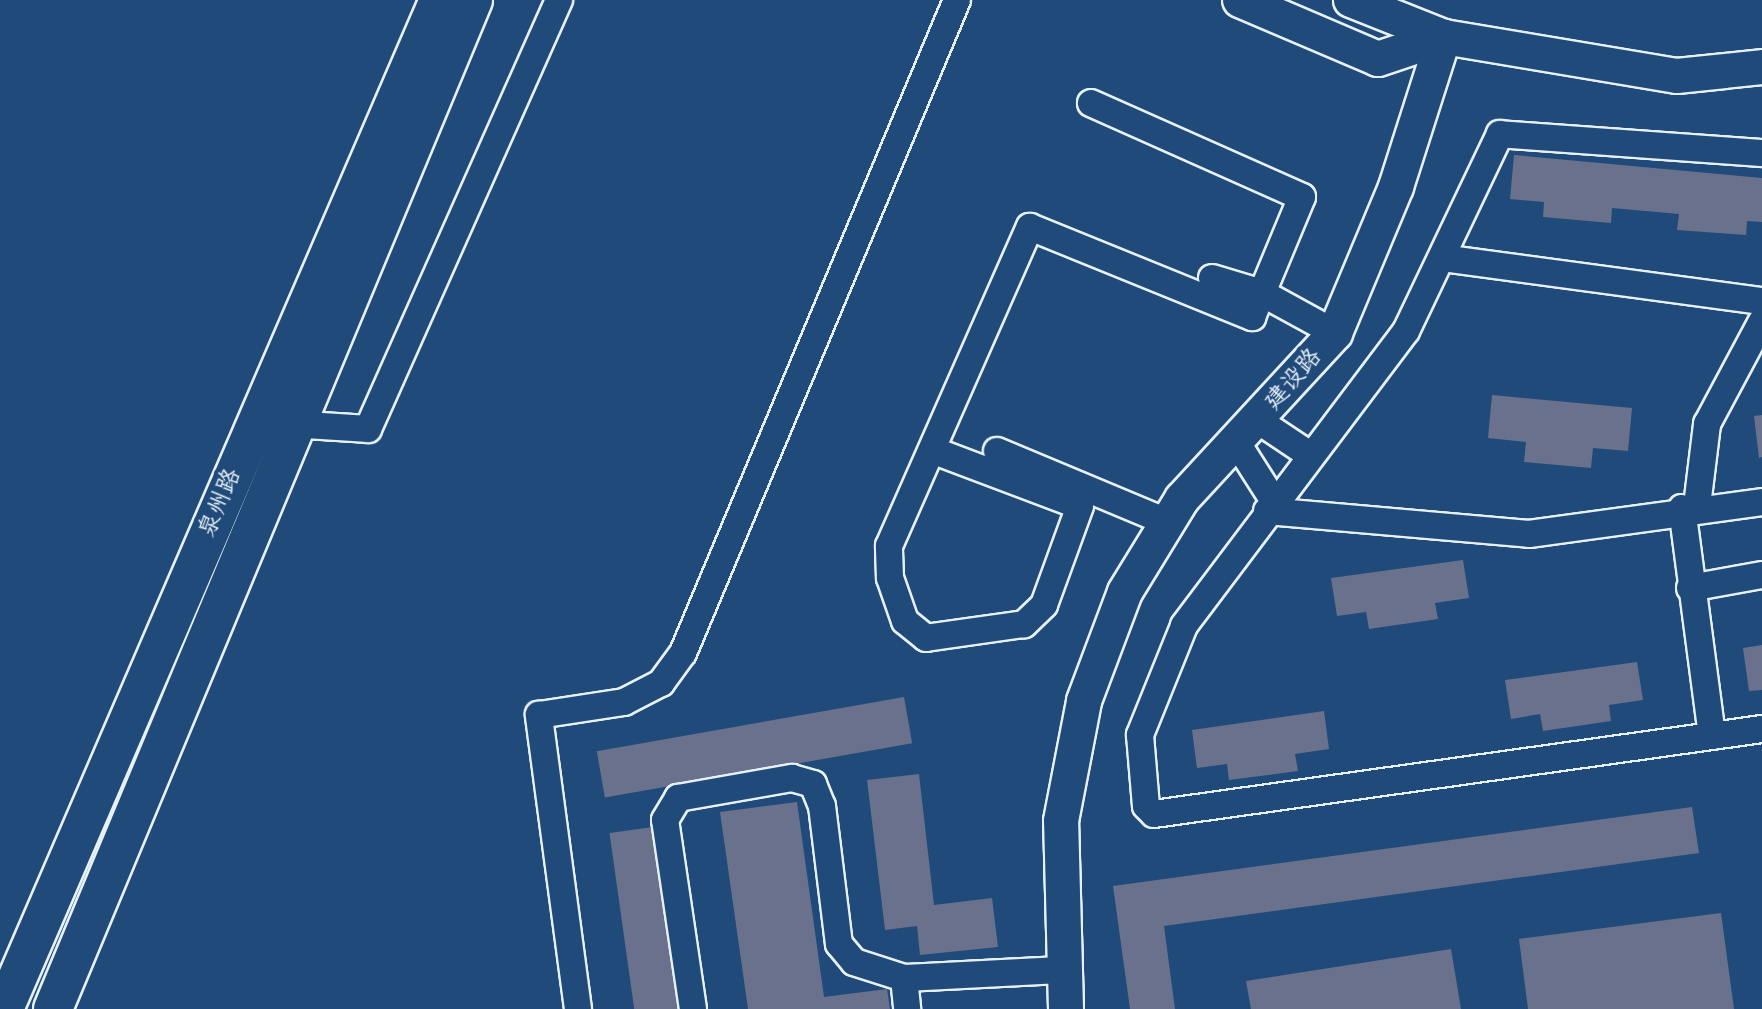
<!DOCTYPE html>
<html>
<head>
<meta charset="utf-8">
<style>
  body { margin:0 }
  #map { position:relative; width:1762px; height:1009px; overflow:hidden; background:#1f4a7a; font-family:"Gochi Hand","LXGW WenKai TC",sans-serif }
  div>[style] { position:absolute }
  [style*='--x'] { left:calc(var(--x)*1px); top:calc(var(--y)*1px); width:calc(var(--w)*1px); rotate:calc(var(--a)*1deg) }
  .building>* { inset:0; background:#6a718c; transform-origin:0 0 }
  .roads { filter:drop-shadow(2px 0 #e8f1f8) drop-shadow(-2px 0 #e8f1f8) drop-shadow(0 2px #e8f1f8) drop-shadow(0 -2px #e8f1f8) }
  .minor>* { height:26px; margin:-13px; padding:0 13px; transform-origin:13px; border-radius:13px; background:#1f4a7a }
  .tertiary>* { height:34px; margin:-17px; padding:0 17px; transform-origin:17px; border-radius:17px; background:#1f4a7a }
  .secondary>* { height:38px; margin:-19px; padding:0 19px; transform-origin:19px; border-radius:19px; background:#1f4a7a }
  span { translate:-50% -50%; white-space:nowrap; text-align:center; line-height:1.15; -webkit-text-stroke:8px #1f4a7a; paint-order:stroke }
  .street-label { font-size:24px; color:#e8f1f8 }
</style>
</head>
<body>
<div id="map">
  <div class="building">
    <i style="clip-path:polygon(1514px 155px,1762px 178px,1762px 222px,1747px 221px,1746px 235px,1677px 230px,1679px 214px,1612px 208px,1611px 223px,1543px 217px,1544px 202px,1510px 199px)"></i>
    <i style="clip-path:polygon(1492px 395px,1632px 408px,1628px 451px,1593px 448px,1591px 468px,1524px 462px,1526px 442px,1488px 438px)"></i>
    <i style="clip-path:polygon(1762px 415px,1762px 457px,1759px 458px,1754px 416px)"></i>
    <i style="clip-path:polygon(1463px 560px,1469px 598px,1435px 603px,1438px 619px,1369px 629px,1366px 612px,1337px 616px,1331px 578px)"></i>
    <i style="clip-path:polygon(1762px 645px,1762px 690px,1749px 691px,1743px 648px)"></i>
    <i style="clip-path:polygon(1637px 662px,1643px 700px,1609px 705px,1611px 721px,1543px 731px,1540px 714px,1511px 719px,1505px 680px)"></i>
    <i style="left:904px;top:697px;width:47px;height:312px;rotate:80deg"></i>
    <i style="clip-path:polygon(1324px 711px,1329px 749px,1295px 754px,1298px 771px,1229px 780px,1227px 764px,1197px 768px,1192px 730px)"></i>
    <i style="clip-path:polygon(919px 774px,934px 905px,992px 898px,998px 947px,920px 955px,917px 926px,885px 930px,867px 780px)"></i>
    <i style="clip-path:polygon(797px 802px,824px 997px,887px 989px,890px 1009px,748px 1009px,720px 812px)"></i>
    <i style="clip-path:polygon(1692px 807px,1699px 853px,1164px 926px,1175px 1009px,1130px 1009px,1113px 886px)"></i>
    <i style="left:660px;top:826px;width:185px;height:51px;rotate:82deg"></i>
    <i style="clip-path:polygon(1721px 913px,1734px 1009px,1528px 1009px,1519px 939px)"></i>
    <i style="clip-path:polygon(1451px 949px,1461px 1009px,1251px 1009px,1246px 981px)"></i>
  </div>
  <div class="roads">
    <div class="minor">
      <i style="--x:1762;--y:153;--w:263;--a:-175.9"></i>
      <i style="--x:1500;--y:134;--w:218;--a:115.5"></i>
      <i style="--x:1406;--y:331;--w:369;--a:127"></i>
      <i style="--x:1184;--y:626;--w:118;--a:112"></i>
      <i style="--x:1140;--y:735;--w:71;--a:85.2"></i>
      <i style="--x:1146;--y:806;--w:11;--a:45"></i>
      <i style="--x:1154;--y:814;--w:614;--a:-7.96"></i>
      <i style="--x:1443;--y:258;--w:322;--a:7.7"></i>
      <i style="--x:1212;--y:278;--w:52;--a:16.7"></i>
      <i style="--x:1262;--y:293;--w:83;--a:28.7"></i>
      <i style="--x:1259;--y:421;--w:61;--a:33.7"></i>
      <i style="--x:291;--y:424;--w:77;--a:3.7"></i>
      <i style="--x:368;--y:429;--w:470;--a:-66"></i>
      <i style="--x:1237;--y:443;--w:69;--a:57.5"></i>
      <i style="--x:932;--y:450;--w:158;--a:20.7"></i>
      <i style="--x:1080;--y:506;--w:105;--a:110"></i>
      <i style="--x:1044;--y:605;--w:28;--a:136"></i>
      <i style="--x:1024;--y:624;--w:99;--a:171.9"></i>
      <i style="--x:926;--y:638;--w:27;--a:-141"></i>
      <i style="--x:905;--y:621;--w:46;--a:-109.2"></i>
      <i style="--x:890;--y:578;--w:32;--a:-92"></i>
      <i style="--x:889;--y:546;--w:349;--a:-66.2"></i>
      <i style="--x:1030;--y:227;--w:240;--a:22.1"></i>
      <i style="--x:1252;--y:317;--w:130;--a:-67.4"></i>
      <i style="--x:1302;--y:197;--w:231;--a:-156"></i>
      <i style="--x:997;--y:451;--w:184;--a:22.7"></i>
      <i style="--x:1697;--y:506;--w:83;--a:-83"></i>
      <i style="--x:1707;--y:424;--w:117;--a:-61.9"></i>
      <i style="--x:1682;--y:508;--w:230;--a:82.5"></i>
      <i style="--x:1267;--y:511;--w:263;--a:5"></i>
      <i style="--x:1529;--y:534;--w:235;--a:-7.8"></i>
      <i style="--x:1690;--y:588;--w:73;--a:-10.2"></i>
      <i style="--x:904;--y:978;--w:31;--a:84"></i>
      <i style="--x:578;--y:1009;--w:297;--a:-97.6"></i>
      <i style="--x:539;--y:715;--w:86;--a:-8.7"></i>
      <i style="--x:624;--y:702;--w:42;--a:-27.2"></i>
      <i style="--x:661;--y:683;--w:37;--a:-54"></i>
      <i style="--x:683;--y:653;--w:708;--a:-67.24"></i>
      <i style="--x:693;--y:1009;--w:191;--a:-98.4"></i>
      <i style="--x:665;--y:820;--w:26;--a:-59"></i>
      <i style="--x:678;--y:798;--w:116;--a:-10"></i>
      <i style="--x:792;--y:778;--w:22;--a:16"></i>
      <i style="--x:813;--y:784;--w:24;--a:68"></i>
      <i style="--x:822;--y:806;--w:139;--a:83"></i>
      <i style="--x:839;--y:944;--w:23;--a:50"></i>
      <i style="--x:854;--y:962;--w:52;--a:17.7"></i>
      <i style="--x:904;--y:978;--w:158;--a:-2.9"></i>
    </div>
    <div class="tertiary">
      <i style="--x:1240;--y:0;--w:150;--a:23.1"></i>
      <i style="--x:1378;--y:59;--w:70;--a:-18.4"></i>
      <i style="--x:1351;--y:0;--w:100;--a:21.7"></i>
      <i style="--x:1444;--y:37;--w:236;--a:9.5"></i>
      <i style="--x:1677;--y:76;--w:85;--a:-6"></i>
      <i style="--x:1066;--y:1009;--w:188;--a:-91.5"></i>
      <i style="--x:1061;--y:821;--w:122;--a:-79.1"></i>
      <i style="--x:1084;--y:701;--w:116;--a:-69.4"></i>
      <i style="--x:1125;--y:592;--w:109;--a:-58.5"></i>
      <i style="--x:1182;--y:499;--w:226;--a:-47.3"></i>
      <i style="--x:1335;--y:333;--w:158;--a:-67.3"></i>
      <i style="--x:1396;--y:187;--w:157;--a:-72.3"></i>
    </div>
    <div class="secondary">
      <i style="--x:4;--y:1009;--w:1099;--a:-66.68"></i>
      <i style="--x:53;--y:1009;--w:1093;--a:-67.4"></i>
    </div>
  </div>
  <div class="street-label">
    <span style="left:1295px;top:381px;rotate:-49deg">建设路</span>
    <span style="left:222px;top:504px;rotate:-67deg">泉州路</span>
  </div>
</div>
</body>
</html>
